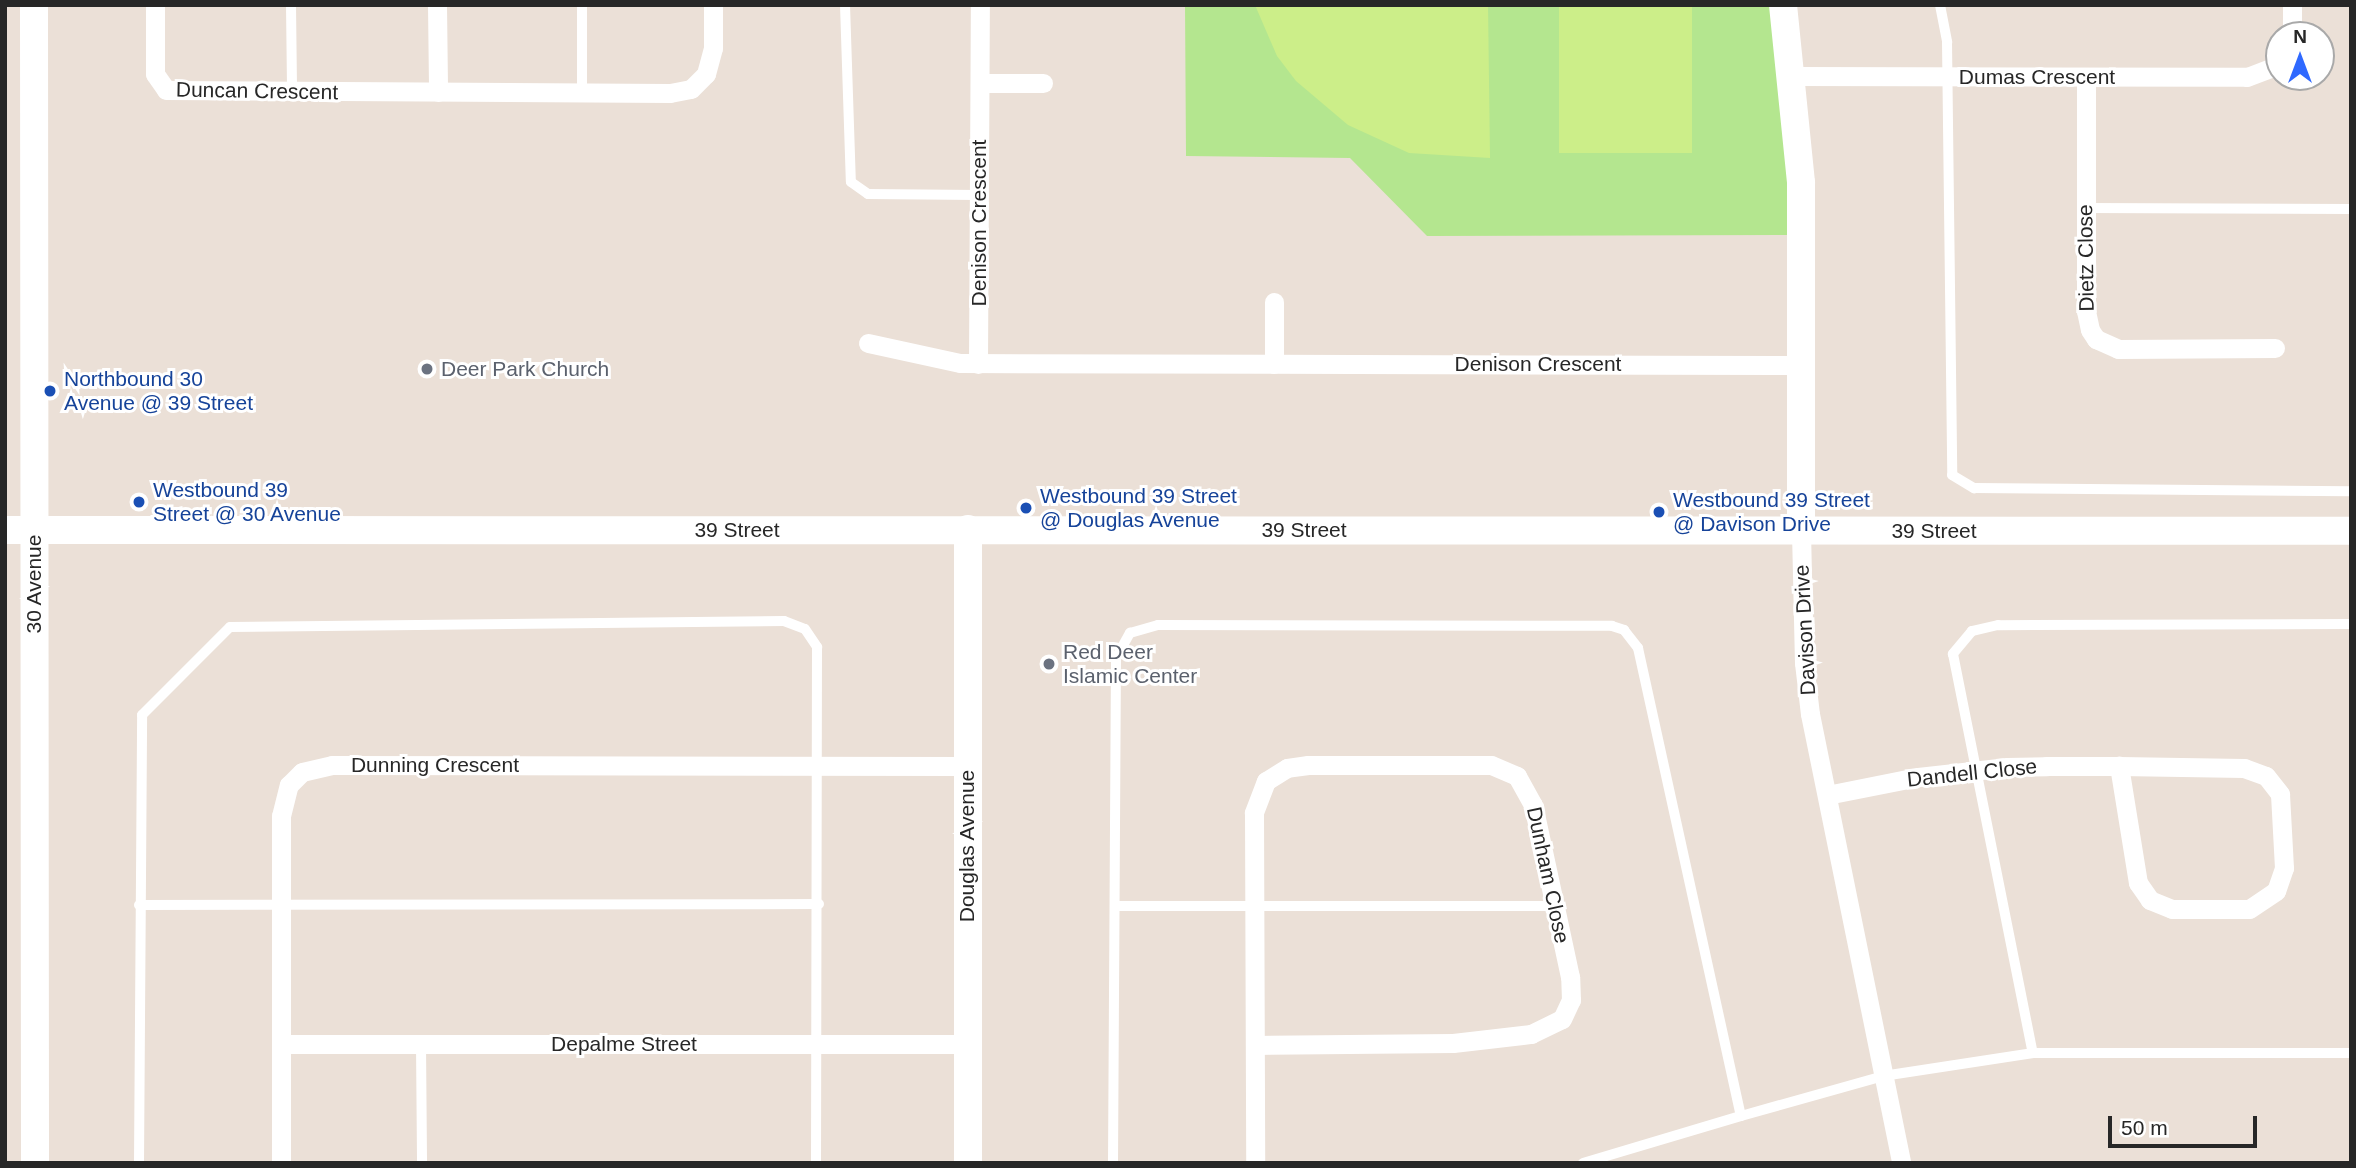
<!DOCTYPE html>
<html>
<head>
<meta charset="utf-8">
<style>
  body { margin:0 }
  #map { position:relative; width:2356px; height:1168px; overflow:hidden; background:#ebe0d7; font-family:Arial,sans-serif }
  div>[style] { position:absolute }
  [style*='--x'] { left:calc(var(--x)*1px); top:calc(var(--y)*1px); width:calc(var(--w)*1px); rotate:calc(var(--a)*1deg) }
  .green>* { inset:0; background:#b4e68f }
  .pitch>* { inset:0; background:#ccee89; transform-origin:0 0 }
  .lane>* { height:10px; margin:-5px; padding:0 5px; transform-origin:5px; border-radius:5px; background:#fff }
  .street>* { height:19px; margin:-9.5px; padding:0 9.5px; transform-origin:9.5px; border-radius:9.5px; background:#fff }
  .secondary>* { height:28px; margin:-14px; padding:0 14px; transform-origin:14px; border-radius:14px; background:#fff }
  .dots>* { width:19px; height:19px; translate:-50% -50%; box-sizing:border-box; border:4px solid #fff; border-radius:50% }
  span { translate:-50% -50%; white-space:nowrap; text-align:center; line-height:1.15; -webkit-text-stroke:6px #fff; paint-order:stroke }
  .street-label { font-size:21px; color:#272727 }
  .worship-label { font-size:21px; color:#5b616d }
  .left { translate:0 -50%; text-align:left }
  .transit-label { font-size:21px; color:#164399 }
  .frame { position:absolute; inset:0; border:7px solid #272727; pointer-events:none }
  .north { position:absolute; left:2265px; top:21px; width:70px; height:70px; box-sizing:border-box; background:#fff; border:2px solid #a9a9a9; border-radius:50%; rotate:0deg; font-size:19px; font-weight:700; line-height:28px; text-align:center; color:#272727 }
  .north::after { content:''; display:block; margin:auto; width:24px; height:32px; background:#2f69ff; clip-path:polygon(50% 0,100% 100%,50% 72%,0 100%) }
  .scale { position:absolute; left:2108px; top:1116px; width:149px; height:32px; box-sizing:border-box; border:4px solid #272727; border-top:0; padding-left:9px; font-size:21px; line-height:24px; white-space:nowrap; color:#272727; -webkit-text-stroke:5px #fff; paint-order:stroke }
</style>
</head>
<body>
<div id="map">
  <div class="green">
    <i style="clip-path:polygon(1185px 5px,1783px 5px,1802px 235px,1427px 236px,1350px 158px,1186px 156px)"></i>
  </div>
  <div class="pitch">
    <i style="clip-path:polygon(1255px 5px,1488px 5px,1490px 158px,1409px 153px,1348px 125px,1296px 81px,1277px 56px)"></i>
    <i style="left:1559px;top:5px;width:133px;height:148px"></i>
  </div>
  <div class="lane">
    <i style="--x:291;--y:5;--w:86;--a:89.3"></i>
    <i style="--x:582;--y:5;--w:87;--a:90"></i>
    <i style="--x:845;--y:5;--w:177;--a:88.1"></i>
    <i style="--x:851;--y:182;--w:21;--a:35"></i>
    <i style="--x:868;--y:194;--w:111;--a:0.5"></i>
    <i style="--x:1940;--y:5;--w:38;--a:79"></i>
    <i style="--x:1947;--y:42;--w:433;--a:89.3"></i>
    <i style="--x:1952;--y:475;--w:26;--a:31"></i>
    <i style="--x:1974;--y:488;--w:377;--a:0.5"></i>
    <i style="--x:2085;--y:208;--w:266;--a:0.2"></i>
    <i style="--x:2351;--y:624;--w:353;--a:179.8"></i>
    <i style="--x:1998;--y:625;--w:27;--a:167"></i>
    <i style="--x:1972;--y:631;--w:30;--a:130"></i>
    <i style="--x:1953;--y:654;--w:407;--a:78.7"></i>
    <i style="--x:2033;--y:1053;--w:318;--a:0"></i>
    <i style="--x:139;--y:905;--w:680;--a:-0.08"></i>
    <i style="--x:1116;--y:906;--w:439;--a:0"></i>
    <i style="--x:421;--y:1044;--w:119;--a:89.5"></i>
    <i style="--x:139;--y:1163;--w:448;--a:-89.6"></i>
    <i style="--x:142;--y:715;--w:124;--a:-45"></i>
    <i style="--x:230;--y:627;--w:554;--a:-0.62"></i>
    <i style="--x:784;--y:621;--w:22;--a:21"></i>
    <i style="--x:805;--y:629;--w:22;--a:56"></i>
    <i style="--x:817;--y:647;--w:516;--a:90.11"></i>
    <i style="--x:1113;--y:1163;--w:505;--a:-89.66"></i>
    <i style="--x:1116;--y:658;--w:29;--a:-61"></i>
    <i style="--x:1130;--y:633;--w:29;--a:-16"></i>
    <i style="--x:1158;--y:625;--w:454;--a:0.1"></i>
    <i style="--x:1612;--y:626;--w:13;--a:18"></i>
    <i style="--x:1624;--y:630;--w:23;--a:52"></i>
    <i style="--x:1638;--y:648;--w:479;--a:77.6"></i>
    <i style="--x:1741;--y:1116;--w:148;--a:-15.7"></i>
    <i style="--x:1883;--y:1076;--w:152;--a:-8.7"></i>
    <i style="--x:1583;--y:1163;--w:165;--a:-16.6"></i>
  </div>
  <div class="street">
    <i style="--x:155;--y:5;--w:69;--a:90"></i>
    <i style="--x:155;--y:74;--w:19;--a:55"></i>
    <i style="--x:166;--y:90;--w:504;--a:0.34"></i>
    <i style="--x:670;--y:93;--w:21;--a:-11"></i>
    <i style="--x:691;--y:89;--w:21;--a:-45"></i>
    <i style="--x:706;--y:74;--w:27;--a:-75"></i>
    <i style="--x:713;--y:48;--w:43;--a:-90"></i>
    <i style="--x:437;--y:5;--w:87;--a:89.3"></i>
    <i style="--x:2292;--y:35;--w:30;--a:-90"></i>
    <i style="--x:1793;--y:76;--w:454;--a:0.1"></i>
    <i style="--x:2247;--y:77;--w:34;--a:-21"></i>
    <i style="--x:2086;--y:77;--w:234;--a:90"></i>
    <i style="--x:2086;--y:311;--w:19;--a:78"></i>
    <i style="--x:2090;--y:330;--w:11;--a:56"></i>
    <i style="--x:2096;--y:339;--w:24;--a:24"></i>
    <i style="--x:2118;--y:349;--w:157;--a:-0.4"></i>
    <i style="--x:980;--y:83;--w:63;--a:0"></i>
    <i style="--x:868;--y:343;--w:94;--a:12.3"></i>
    <i style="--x:960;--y:363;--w:842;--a:0.14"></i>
    <i style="--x:978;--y:364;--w:359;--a:-89.7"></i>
    <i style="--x:1274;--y:364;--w:62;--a:-90"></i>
    <i style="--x:1801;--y:531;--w:132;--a:88.7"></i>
    <i style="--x:1804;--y:663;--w:51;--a:83.3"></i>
    <i style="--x:1810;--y:714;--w:458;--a:78.5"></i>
    <i style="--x:1827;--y:795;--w:93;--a:-11.2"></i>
    <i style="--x:1918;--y:777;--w:90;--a:-6.4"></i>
    <i style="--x:2007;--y:767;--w:39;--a:-1"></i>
    <i style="--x:2046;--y:766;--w:73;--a:0"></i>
    <i style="--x:2119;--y:766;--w:125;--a:0.9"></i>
    <i style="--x:2244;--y:768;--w:23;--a:20"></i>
    <i style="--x:2266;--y:776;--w:23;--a:52"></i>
    <i style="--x:2280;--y:794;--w:74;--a:86.9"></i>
    <i style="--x:2284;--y:868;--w:24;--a:109"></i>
    <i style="--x:2276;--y:891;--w:32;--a:146"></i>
    <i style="--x:2249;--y:909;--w:77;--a:180"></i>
    <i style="--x:2172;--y:909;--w:24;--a:-158"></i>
    <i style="--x:2150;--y:900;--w:21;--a:-125"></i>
    <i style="--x:2138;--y:883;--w:119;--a:-99.2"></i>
    <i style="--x:281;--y:1044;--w:686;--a:0"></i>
    <i style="--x:1255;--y:1045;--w:198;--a:-0.6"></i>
    <i style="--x:1453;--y:1043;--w:79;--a:-6.6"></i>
    <i style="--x:1531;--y:1034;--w:34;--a:-26"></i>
    <i style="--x:1562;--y:1019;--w:21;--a:-65"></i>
    <i style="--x:1571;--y:1000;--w:23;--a:-92"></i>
    <i style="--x:1570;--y:977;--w:176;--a:-102.1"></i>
    <i style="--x:1533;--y:805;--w:33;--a:-119"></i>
    <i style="--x:1517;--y:776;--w:28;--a:-157"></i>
    <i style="--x:1491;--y:765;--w:183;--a:180"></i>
    <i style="--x:1308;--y:765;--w:21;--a:172"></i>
    <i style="--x:1287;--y:768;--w:25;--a:148"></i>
    <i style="--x:1266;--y:781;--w:34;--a:111"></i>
    <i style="--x:1254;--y:813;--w:350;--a:89.8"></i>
    <i style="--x:281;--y:1163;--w:347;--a:-90"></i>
    <i style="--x:281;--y:816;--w:32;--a:-76"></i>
    <i style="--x:289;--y:785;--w:18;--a:-45"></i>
    <i style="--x:302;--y:772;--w:31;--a:-13"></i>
    <i style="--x:332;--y:765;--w:635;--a:0.09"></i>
  </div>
  <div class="secondary">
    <i style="--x:34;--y:5;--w:1158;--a:89.95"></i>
    <i style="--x:1783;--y:5;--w:179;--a:84.2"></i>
    <i style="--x:1801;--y:183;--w:348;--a:90"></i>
    <i style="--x:5;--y:530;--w:2346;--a:0.02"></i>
    <i style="--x:968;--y:1163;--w:634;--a:-90"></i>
  </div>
  <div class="dots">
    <i style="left:427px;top:369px;background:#6b7280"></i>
    <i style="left:50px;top:391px;background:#1a4fb4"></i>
    <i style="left:139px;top:502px;background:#1a4fb4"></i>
    <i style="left:1026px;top:508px;background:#1a4fb4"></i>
    <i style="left:1659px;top:512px;background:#1a4fb4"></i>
    <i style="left:1049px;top:664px;background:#6b7280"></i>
  </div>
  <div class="street-label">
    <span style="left:2037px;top:77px">Dumas Crescent</span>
    <span style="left:257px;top:91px;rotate:1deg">Duncan Crescent</span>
    <span style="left:979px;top:223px;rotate:-90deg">Denison Crescent</span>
    <span style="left:2086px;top:258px;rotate:-91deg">Dietz Close</span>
    <span style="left:1538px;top:364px">Denison Crescent</span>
    <span style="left:737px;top:530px">39 Street</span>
    <span style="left:1304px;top:530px">39 Street</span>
    <span style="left:1934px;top:531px">39 Street</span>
    <span style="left:34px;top:584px;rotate:-90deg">30 Avenue</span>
    <span style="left:1805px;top:630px;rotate:-93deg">Davison Drive</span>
    <span style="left:435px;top:765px">Dunning Crescent</span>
    <span style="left:1972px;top:773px;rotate:-6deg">Dandell Close</span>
    <span style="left:967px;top:846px;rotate:-90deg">Douglas Avenue</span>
    <span style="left:1548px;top:875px;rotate:78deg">Dunham Close</span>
    <span style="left:624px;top:1044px">Depalme Street</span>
  </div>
  <div class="worship-label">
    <span class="left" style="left:441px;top:369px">Deer Park Church</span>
    <span class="left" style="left:1063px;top:664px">Red Deer<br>Islamic Center</span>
  </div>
  <div class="transit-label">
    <span class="left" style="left:64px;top:391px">Northbound 30<br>Avenue @ 39 Street</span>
    <span class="left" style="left:153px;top:502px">Westbound 39<br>Street @ 30 Avenue</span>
    <span class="left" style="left:1040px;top:508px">Westbound 39 Street<br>@ Douglas Avenue</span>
    <span class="left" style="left:1673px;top:512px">Westbound 39 Street<br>@ Davison Drive</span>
  </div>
  <div class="frame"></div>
  <div class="north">N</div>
  <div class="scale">50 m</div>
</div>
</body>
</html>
